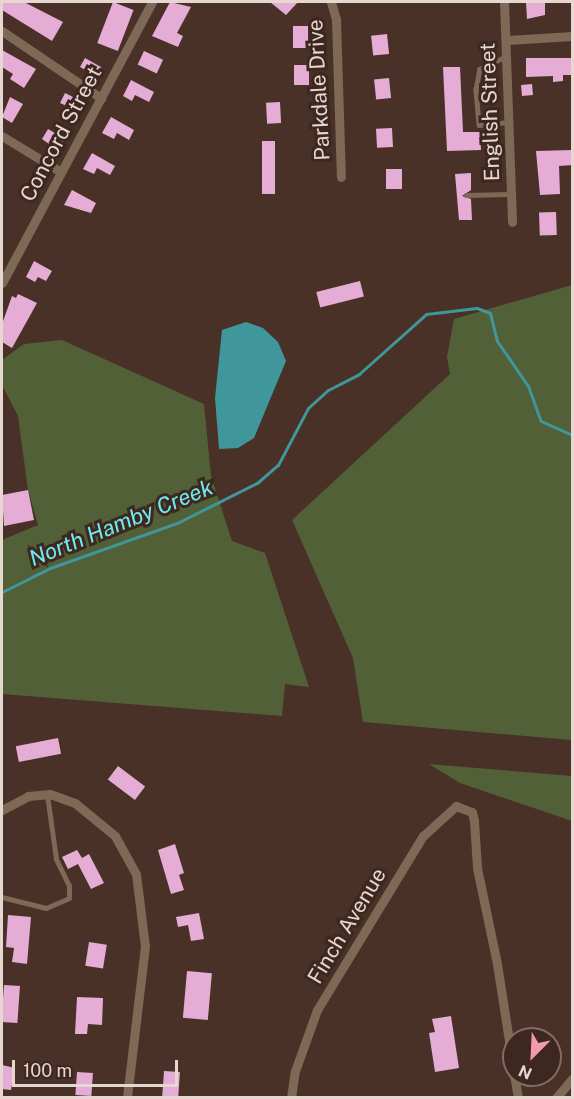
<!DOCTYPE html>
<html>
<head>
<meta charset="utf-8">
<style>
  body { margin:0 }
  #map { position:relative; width:574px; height:1099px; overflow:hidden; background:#493128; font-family:"Public Sans",sans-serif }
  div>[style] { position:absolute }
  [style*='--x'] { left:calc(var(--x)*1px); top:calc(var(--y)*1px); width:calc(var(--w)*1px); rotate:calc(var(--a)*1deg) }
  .green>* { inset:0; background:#526037 }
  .water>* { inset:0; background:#3f979b }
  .stream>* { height:3px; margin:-1.5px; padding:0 1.5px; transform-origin:1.5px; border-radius:1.5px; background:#3f979b }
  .building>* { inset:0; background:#e5add5; transform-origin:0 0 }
  .service>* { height:4.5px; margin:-2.25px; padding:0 2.25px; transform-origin:2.25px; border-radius:2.25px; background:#7d6956 }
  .minor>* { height:9px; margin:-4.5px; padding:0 4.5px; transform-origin:4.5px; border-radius:4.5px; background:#7d6956 }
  span { translate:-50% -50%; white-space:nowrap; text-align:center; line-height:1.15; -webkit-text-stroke:6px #3e271e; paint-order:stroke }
  .street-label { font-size:21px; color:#e7d7d1 }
  .water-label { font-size:22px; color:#6dedf3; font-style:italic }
  .frame { position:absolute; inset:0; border:3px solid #e7d7d1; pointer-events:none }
  .north { position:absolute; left:502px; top:1027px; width:60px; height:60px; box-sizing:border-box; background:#3e271e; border:2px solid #826d66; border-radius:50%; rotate:204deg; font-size:16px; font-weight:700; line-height:24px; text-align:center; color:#e7d7d1 }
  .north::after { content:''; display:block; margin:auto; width:21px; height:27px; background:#f29ab0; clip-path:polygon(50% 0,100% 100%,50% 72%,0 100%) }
  .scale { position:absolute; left:12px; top:1060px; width:166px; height:27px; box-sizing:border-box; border:3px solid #e7d7d1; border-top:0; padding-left:8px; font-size:18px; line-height:21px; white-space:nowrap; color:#e7d7d1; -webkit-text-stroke:4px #3e271e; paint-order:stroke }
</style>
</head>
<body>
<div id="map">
  <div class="green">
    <i style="clip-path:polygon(572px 285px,572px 740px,363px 722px,353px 658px,292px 520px,450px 374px,447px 357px,454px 319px)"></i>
    <i style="clip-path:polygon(62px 340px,204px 404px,211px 476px,232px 541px,265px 553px,309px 687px,285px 684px,282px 716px,2px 694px,2px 540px,38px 525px,28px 490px,18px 416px,2px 385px,2px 360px,24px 344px)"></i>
    <i style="clip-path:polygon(429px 764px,572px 776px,572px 821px,460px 783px)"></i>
  </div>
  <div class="water">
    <i style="clip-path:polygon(246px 322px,263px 328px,278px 342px,286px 361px,254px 438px,238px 448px,219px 449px,215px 398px,222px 330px)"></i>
  </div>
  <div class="stream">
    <i style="--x:2;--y:592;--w:54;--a:-26.6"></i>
    <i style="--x:50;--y:568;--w:135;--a:-19.5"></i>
    <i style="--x:177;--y:523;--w:89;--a:-26.6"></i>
    <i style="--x:257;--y:483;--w:28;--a:-41"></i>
    <i style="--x:278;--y:465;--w:64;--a:-62.2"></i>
    <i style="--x:308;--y:408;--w:27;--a:-42"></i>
    <i style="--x:328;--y:390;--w:35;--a:-27"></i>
    <i style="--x:359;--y:374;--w:90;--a:-41.8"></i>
    <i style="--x:426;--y:314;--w:51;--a:-6.7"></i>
    <i style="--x:477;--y:308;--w:14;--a:21"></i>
    <i style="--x:490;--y:313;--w:29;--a:76"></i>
    <i style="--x:497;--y:341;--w:55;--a:55.4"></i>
    <i style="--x:528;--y:386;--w:37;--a:70"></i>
    <i style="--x:541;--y:421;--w:34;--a:24"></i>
  </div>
  <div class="building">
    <i style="clip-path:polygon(2px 2px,24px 2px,63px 22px,52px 41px,2px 10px)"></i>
    <i style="left:113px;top:2px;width:22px;height:44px;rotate:21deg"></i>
    <i style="clip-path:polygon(170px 2px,191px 7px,177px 33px,183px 36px,178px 47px,152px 36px)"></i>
    <i style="clip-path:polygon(270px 2px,298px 2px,286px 15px)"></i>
    <i style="clip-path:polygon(526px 3px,545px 3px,545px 15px,527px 19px)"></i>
    <i style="left:293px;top:26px;width:15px;height:22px"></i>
    <i style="left:387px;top:34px;width:20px;height:16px;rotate:84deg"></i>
    <i style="clip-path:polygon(2px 50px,36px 69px,24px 88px,10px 79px,13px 74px,2px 67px)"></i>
    <i style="left:144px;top:51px;width:21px;height:15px;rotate:25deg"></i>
    <i style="clip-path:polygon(85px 58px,101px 67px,94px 81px,85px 76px,87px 71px,80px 67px)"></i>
    <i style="clip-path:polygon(526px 58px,573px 58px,573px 75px,563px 75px,563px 81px,553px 82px,553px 76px,526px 77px)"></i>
    <i style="left:294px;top:65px;width:15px;height:20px"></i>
    <i style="clip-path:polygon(443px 67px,460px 67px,463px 132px,480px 132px,481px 150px,447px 151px)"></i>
    <i style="left:389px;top:78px;width:20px;height:15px;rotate:84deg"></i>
    <i style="clip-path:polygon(131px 80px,154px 92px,149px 102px,135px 95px,132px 101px,123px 96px)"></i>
    <i style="left:532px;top:84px;width:11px;height:11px;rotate:85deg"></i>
    <i style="clip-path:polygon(65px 93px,83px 102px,75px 118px,66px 113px,69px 107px,60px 103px)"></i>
    <i style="clip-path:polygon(10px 97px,23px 104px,12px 123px,2px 117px)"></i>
    <i style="left:280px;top:102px;width:21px;height:14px;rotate:87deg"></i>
    <i style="clip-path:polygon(111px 117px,134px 130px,129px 140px,117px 133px,114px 139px,102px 133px)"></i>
    <i style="left:392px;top:128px;width:19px;height:16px;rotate:87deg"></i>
    <i style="clip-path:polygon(48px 129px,65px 139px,55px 155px,46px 149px,49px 144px,42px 139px)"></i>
    <i style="left:262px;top:141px;width:13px;height:53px"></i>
    <i style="clip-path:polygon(573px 150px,573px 165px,559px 166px,560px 194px,540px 195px,536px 151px)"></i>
    <i style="clip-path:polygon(92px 153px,115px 166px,110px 175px,97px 168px,94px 174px,83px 169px)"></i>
    <i style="left:386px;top:169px;width:16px;height:20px"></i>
    <i style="clip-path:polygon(471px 173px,471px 190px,462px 196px,471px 199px,472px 220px,459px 220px,455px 174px)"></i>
    <i style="clip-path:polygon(72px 190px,96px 203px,91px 213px,64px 205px)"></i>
    <i style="left:556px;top:212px;width:23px;height:17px;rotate:88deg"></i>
    <i style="clip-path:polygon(34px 261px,52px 271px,46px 281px,38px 277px,35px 282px,26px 277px)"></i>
    <i style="left:360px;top:281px;width:16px;height:45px;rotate:76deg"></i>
    <i style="clip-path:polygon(18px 294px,37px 303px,12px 348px,2px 342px,2px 324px,12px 296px,16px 298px)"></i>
    <i style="clip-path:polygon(28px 490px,34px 520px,4px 526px,2px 495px)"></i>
    <i style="left:58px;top:738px;width:16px;height:43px;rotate:79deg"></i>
    <i style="left:118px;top:766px;width:34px;height:17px;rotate:37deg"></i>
    <i style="clip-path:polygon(175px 844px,184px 873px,179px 875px,184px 890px,171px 894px,158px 850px)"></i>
    <i style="clip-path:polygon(77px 850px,82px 858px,89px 854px,104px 883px,91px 889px,78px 864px,68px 869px,62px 857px)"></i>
    <i style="clip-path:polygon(199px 913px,204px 939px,191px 941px,188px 925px,178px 927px,176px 917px)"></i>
    <i style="clip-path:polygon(8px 915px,31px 917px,27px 964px,12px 962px,14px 948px,6px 947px)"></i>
    <i style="left:89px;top:942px;width:18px;height:24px;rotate:9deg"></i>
    <i style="left:187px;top:971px;width:25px;height:47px;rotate:5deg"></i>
    <i style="left:4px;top:985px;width:16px;height:37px;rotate:4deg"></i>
    <i style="clip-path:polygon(77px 997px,103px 998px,102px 1025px,88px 1024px,87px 1034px,75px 1034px)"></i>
    <i style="clip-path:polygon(451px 1016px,459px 1068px,435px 1072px,429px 1033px,435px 1032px,432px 1019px)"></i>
    <i style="clip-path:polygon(2px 1065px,15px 1068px,11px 1090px,2px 1089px)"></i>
    <i style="left:164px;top:1071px;width:16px;height:27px;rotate:4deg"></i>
    <i style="left:77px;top:1072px;width:16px;height:23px;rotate:4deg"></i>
  </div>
  <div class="service">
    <i style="--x:506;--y:57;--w:29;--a:155"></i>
    <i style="--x:480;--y:69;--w:21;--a:101"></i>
    <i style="--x:476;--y:90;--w:35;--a:85"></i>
    <i style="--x:479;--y:125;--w:29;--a:-6"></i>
    <i style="--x:466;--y:195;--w:45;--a:-1.3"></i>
    <i style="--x:2;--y:897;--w:45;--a:14"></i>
    <i style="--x:46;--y:908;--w:25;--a:-23"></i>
    <i style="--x:69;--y:898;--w:12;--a:-90"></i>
    <i style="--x:69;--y:886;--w:30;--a:-116"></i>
    <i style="--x:56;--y:859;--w:65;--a:-98"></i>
  </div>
  <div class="minor">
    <i style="--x:331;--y:2;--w:19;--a:74"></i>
    <i style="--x:336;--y:20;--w:157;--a:88.2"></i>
    <i style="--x:504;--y:2;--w:220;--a:87.9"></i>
    <i style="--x:2;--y:31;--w:120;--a:34.1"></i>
    <i style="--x:506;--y:40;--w:66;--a:-3.5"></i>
    <i style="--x:2;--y:136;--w:69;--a:31.4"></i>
    <i style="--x:2;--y:283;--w:319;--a:-61.9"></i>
    <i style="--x:2;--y:810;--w:30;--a:-28"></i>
    <i style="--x:28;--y:796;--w:22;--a:-5"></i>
    <i style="--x:50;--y:794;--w:27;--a:20"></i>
    <i style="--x:75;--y:803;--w:52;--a:39.5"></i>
    <i style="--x:115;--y:836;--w:43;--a:61.1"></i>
    <i style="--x:136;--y:874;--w:73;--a:82.9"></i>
    <i style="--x:145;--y:946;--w:153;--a:96.8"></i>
    <i style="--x:514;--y:1075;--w:23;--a:80"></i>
    <i style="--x:291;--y:1098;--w:27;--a:-82"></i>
    <i style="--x:295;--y:1071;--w:65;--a:-70.2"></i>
    <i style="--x:317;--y:1010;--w:204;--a:-58.7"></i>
    <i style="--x:423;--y:836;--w:45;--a:-42.3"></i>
    <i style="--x:456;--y:806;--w:17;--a:21"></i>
    <i style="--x:472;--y:812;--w:9;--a:77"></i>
    <i style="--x:474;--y:821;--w:47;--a:86.3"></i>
    <i style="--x:477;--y:868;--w:98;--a:78.2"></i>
    <i style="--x:497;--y:964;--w:110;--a:81.1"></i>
    <i style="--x:556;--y:1098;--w:25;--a:-50"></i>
  </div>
  <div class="street-label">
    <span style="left:319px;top:90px;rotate:-93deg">Parkdale Drive</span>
    <span style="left:490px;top:112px;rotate:-92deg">English Street</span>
    <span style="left:61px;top:134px;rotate:-62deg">Concord Street</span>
    <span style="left:347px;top:926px;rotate:-59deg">Finch Avenue</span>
  </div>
  <div class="water-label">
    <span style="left:121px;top:523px;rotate:-22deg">North Hamby Creek</span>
  </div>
  <div class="frame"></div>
  <div class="north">N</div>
  <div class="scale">100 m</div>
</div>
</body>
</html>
